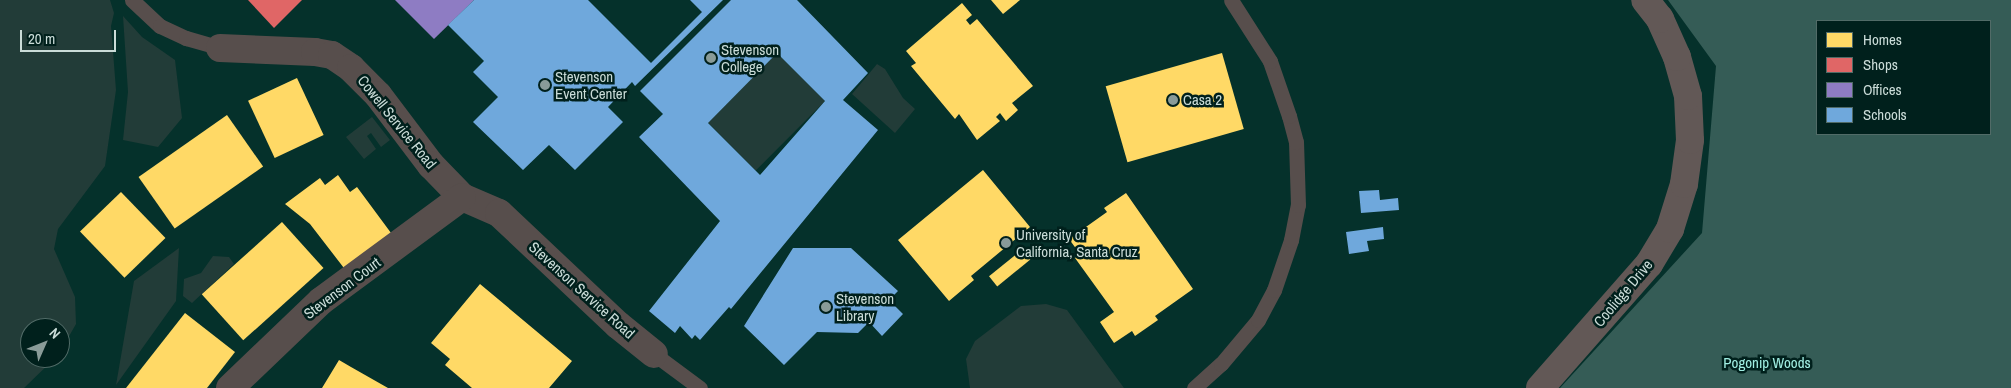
<!DOCTYPE html>
<html>
<head>
<meta charset="utf-8">
<style>
  body { margin:0 }
  #map { position:relative; width:2011px; height:388px; overflow:hidden; background:#102220; font-family:"Archivo Narrow",sans-serif }
  div>[style] { position:absolute }
  [style*='--x'] { left:calc(var(--x)*1px); top:calc(var(--y)*1px); width:calc(var(--w)*1px); rotate:calc(var(--a)*1deg) }
  .built>* { inset:0; background:#05312b }
  .green>* { inset:0; background:#223c38; transform-origin:0 0 }
  .forest>* { inset:0; background:#355c56 }
  .homes>* { inset:0; background:#ffd966; transform-origin:0 0 }
  .shops>* { inset:0; background:#e06666 }
  .offices>* { inset:0; background:#8e7cc3 }
  .schools>* { inset:0; background:#6fa8dc }
  .lane>* { height:15px; margin:-7.5px; padding:0 7.5px; transform-origin:7.5px; border-radius:7.5px; background:#574e4c }
  .street>* { height:28px; margin:-14px; padding:0 14px; transform-origin:14px; border-radius:14px; background:#574e4c }
  .secondary>* { height:28px; margin:-14px; padding:0 14px; transform-origin:14px; border-radius:14px; background:#625856 }
  .dots>* { width:14px; height:14px; translate:-50% -50%; box-sizing:border-box; border:2px solid #00201c; border-radius:50% }
  span { translate:-50% -50%; white-space:nowrap; text-align:center; line-height:1.15; -webkit-text-stroke:5px #00201c; paint-order:stroke }
  .poi-label { font-size:15px; color:#cadcd8 }
  .left { translate:0 -50%; text-align:left }
  .street-label { font-size:15px; color:#cadcd8 }
  .park-label { font-size:15px; color:#a1efe3 }
  .legend { position:absolute; left:1816px; top:20px; width:175px; height:115px; box-sizing:border-box; background:#00201c; border:1px solid #516b67; margin:0; padding:6px 9px; list-style:none; font-size:15px; color:#cadcd8 }
  .legend li { display:flex; align-items:center; gap:10px; height:25px }
  .legend b { width:25px; border:1px solid #516b67 }
  .north { position:absolute; left:20px; top:318px; width:50px; height:50px; box-sizing:border-box; background:#00201c; border:1px solid #516b67; border-radius:50%; rotate:46deg; font-size:14px; font-weight:700; line-height:20px; text-align:center; color:#cadcd8 }
  .north::after { content:''; display:block; margin:auto; width:18px; height:22px; background:#899b98; clip-path:polygon(50% 0,100% 100%,50% 72%,0 100%) }
  .scale { position:absolute; left:20px; top:30px; width:96px; height:22px; box-sizing:border-box; border:2px solid #cadcd8; border-top:0; padding-left:6px; font-size:15px; line-height:18px; white-space:nowrap; color:#cadcd8; -webkit-text-stroke:4px #00201c; paint-order:stroke }
</style>
</head>
<body>
<div id="map">
  <div class="built">
    <i style="clip-path:polygon(evenodd,0 0,2011px 0,1990px 21px,1817px 21px,1817px 134px,1990px 134px,2011px 182px,1908px 388px,0 388px,0 0,30px 328px,60px 328px,60px 358px,30px 358px,30px 328px)"></i>
  </div>
  <div class="green">
    <i style="clip-path:polygon(0 0,110px 0,114px 13px,111px 26px,116px 90px,105px 166px,58px 229px,54px 249px,75px 297px,76px 324px,60px 352px,60px 328px,30px 328px,30px 358px,55px 358px,24px 388px,0 388px)"></i>
    <i style="clip-path:polygon(123px 16px,142px 37px,175px 60px,182px 118px,158px 147px,123px 140px,128px 92px)"></i>
    <i style="left:777px;top:53px;width:68px;height:98px;rotate:45deg"></i>
    <i style="clip-path:polygon(877px 64px,885px 69px,903px 98px,915px 109px,895px 133px,852px 94px)"></i>
    <i style="clip-path:polygon(372px 117px,390px 140px,381px 147px,371px 133px,367px 136px,376px 149px,364px 159px,346px 137px)"></i>
    <i style="clip-path:polygon(179px 248px,176px 301px,116px 385px,134px 281px)"></i>
    <i style="clip-path:polygon(213px 256px,229px 257px,234px 264px,192px 303px,183px 296px,184px 279px,201px 273px)"></i>
    <i style="clip-path:polygon(1046px 304px,1067px 310px,1124px 388px,970px 388px,966px 359px,975px 341px,1021px 306px)"></i>
  </div>
  <div class="forest">
    <i style="clip-path:polygon(evenodd,1668px 0,2011px 0,2011px 388px,1560px 388px,1702px 233px,1716px 66px,1668px 0,1817px 21px,1990px 21px,1990px 134px,1817px 134px,1817px 21px)"></i>
  </div>
  <div class="homes">
    <i style="clip-path:polygon(991px 0,1020px 0,1003px 14px)"></i>
    <i style="clip-path:polygon(962px 3px,972px 15px,966px 20px,970px 25px,977px 19px,1033px 86px,1012px 103px,1018px 110px,1006px 121px,1000px 113px,996px 117px,1000px 121px,977px 140px,959px 114px,955px 119px,911px 66px,916px 63px,906px 51px)"></i>
    <i style="left:1222px;top:53px;width:79px;height:121px;rotate:74deg"></i>
    <i style="left:297px;top:78px;width:63px;height:54px;rotate:65deg"></i>
    <i style="left:227px;top:115px;width:63px;height:108px;rotate:55deg"></i>
    <i style="clip-path:polygon(983px 170px,1030px 227px,971px 276px,974px 280px,949px 301px,898px 240px)"></i>
    <i style="clip-path:polygon(338px 175px,350px 192px,357px 187px,394px 237px,347px 272px,310px 224px,285px 204px,320px 178px,325px 185px)"></i>
    <i style="left:121px;top:192px;width:64px;height:57px;rotate:46deg"></i>
    <i style="clip-path:polygon(1126px 193px,1193px 289px,1155px 316px,1158px 320px,1135px 336px,1132px 331px,1114px 343px,1100px 322px,1114px 312px,1075px 258px,1080px 254px,1069px 239px,1107px 212px,1104px 208px)"></i>
    <i style="left:282px;top:222px;width:62px;height:108px;rotate:48deg"></i>
    <i style="left:1024px;top:248px;width:13px;height:45px;rotate:51deg"></i>
    <i style="clip-path:polygon(480px 284px,572px 361px,549px 388px,472px 388px,445px 365px,450px 359px,431px 343px)"></i>
    <i style="clip-path:polygon(185px 313px,235px 352px,207px 388px,126px 388px)"></i>
    <i style="clip-path:polygon(339px 360px,351px 367px,388px 388px,322px 388px)"></i>
  </div>
  <div class="shops">
    <i style="clip-path:polygon(248px 0,302px 0,274px 28px)"></i>
  </div>
  <div class="offices">
    <i style="clip-path:polygon(395px 0,474px 0,434px 39px)"></i>
  </div>
  <div class="schools">
    <i style="clip-path:polygon(474px 0,588px 0,651px 63px,702px 12px,690px 0,723px 0,635px 86px,632px 82px,608px 107px,623px 122px,575px 170px,549px 145px,523px 170px,473px 122px,498px 97px,473px 72px,484px 61px,448px 25px)"></i>
    <i style="clip-path:polygon(evenodd,731px 0,797px 0,868px 73px,843px 100px,878px 130px,731px 309px,729px 307px,700px 340px,695px 335px,692px 339px,680px 326px,675px 333px,649px 311px,720px 221px,639px 137px,663px 114px,640px 91px,731px 0,777px 53px,825px 101px,760px 175px,708px 123px,777px 53px)"></i>
    <i style="clip-path:polygon(1379px 190px,1380px 200px,1398px 198px,1399px 210px,1361px 213px,1359px 191px)"></i>
    <i style="clip-path:polygon(1383px 227px,1384px 239px,1367px 241px,1369px 251px,1349px 254px,1346px 232px)"></i>
    <i style="clip-path:polygon(793px 248px,851px 248px,898px 291px,889px 300px,903px 314px,882px 336px,869px 322px,858px 333px,817px 332px,784px 365px,744px 326px)"></i>
  </div>
  <div class="lane">
    <i style="--x:132;--y:0;--w:38;--a:43"></i>
    <i style="--x:160;--y:26;--w:29;--a:25"></i>
    <i style="--x:186;--y:38;--w:35;--a:16"></i>
    <i style="--x:654;--y:354;--w:57;--a:36.5"></i>
    <i style="--x:1194;--y:388;--w:36;--a:-42"></i>
    <i style="--x:1221;--y:364;--w:57;--a:-49.9"></i>
    <i style="--x:1258;--y:320;--w:34;--a:-62"></i>
    <i style="--x:1274;--y:290;--w:53;--a:-71.2"></i>
    <i style="--x:1291;--y:240;--w:36;--a:-79"></i>
    <i style="--x:1298;--y:205;--w:63;--a:-91.8"></i>
    <i style="--x:1296;--y:142;--w:27;--a:-105"></i>
    <i style="--x:1289;--y:116;--w:58;--a:-109.1"></i>
    <i style="--x:1270;--y:61;--w:72;--a:-122.6"></i>
  </div>
  <div class="street">
    <i style="--x:220;--y:48;--w:95;--a:2.4"></i>
    <i style="--x:315;--y:52;--w:17;--a:10"></i>
    <i style="--x:332;--y:55;--w:23;--a:34"></i>
    <i style="--x:351;--y:68;--w:38;--a:45"></i>
    <i style="--x:378;--y:95;--w:88;--a:52.9"></i>
    <i style="--x:431;--y:165;--w:45;--a:45.9"></i>
    <i style="--x:462;--y:197;--w:40;--a:23.4"></i>
    <i style="--x:499;--y:213;--w:163;--a:43.3"></i>
    <i style="--x:618;--y:325;--w:46;--a:38.9"></i>
    <i style="--x:230;--y:388;--w:126;--a:-43.7"></i>
    <i style="--x:321;--y:301;--w:175;--a:-36.4"></i>
  </div>
  <div class="secondary">
    <i style="--x:1540;--y:388;--w:165;--a:-48.7"></i>
    <i style="--x:1649;--y:264;--w:41;--a:-59"></i>
    <i style="--x:1670;--y:229;--w:47;--a:-72.7"></i>
    <i style="--x:1684;--y:184;--w:44;--a:-82.2"></i>
    <i style="--x:1690;--y:140;--w:44;--a:-92.6"></i>
    <i style="--x:1688;--y:96;--w:41;--a:-105.8"></i>
    <i style="--x:1677;--y:57;--w:42;--a:-114.1"></i>
    <i style="--x:1660;--y:19;--w:24;--a:-128"></i>
  </div>
  <div class="dots">
    <i style="left:711px;top:58px;background:#899b98"></i>
    <i style="left:545px;top:85px;background:#899b98"></i>
    <i style="left:1173px;top:100px;background:#899b98"></i>
    <i style="left:1006px;top:243px;background:#899b98"></i>
    <i style="left:826px;top:307px;background:#899b98"></i>
  </div>
  <div class="poi-label">
    <span class="left" style="left:721px;top:58px">Stevenson<br>College</span>
    <span class="left" style="left:555px;top:85px">Stevenson<br>Event Center</span>
    <span class="left" style="left:1183px;top:100px">Casa 2</span>
    <span class="left" style="left:1016px;top:243px">University of<br>California, Santa Cruz</span>
    <span class="left" style="left:836px;top:307px">Stevenson<br>Library</span>
  </div>
  <div class="street-label">
    <span style="left:397px;top:122px;rotate:51deg">Cowell Service Road</span>
    <span style="left:342px;top:288px;rotate:-37deg">Stevenson Court</span>
    <span style="left:582px;top:290px;rotate:42deg">Stevenson Service Road</span>
    <span style="left:1623px;top:293px;rotate:-50deg">Coolidge Drive</span>
  </div>
  <div class="park-label">
    <span style="left:1767px;top:363px">Pogonip Woods</span>
  </div>
  <ul class="legend">
  <li><b style="height:14px;background:#ffd966"></b>Homes</li>
  <li><b style="height:14px;background:#e06666"></b>Shops</li>
  <li><b style="height:14px;background:#8e7cc3"></b>Offices</li>
  <li><b style="height:14px;background:#6fa8dc"></b>Schools</li>
  </ul>
  <div class="north">N</div>
  <div class="scale">20 m</div>
</div>
</body>
</html>
